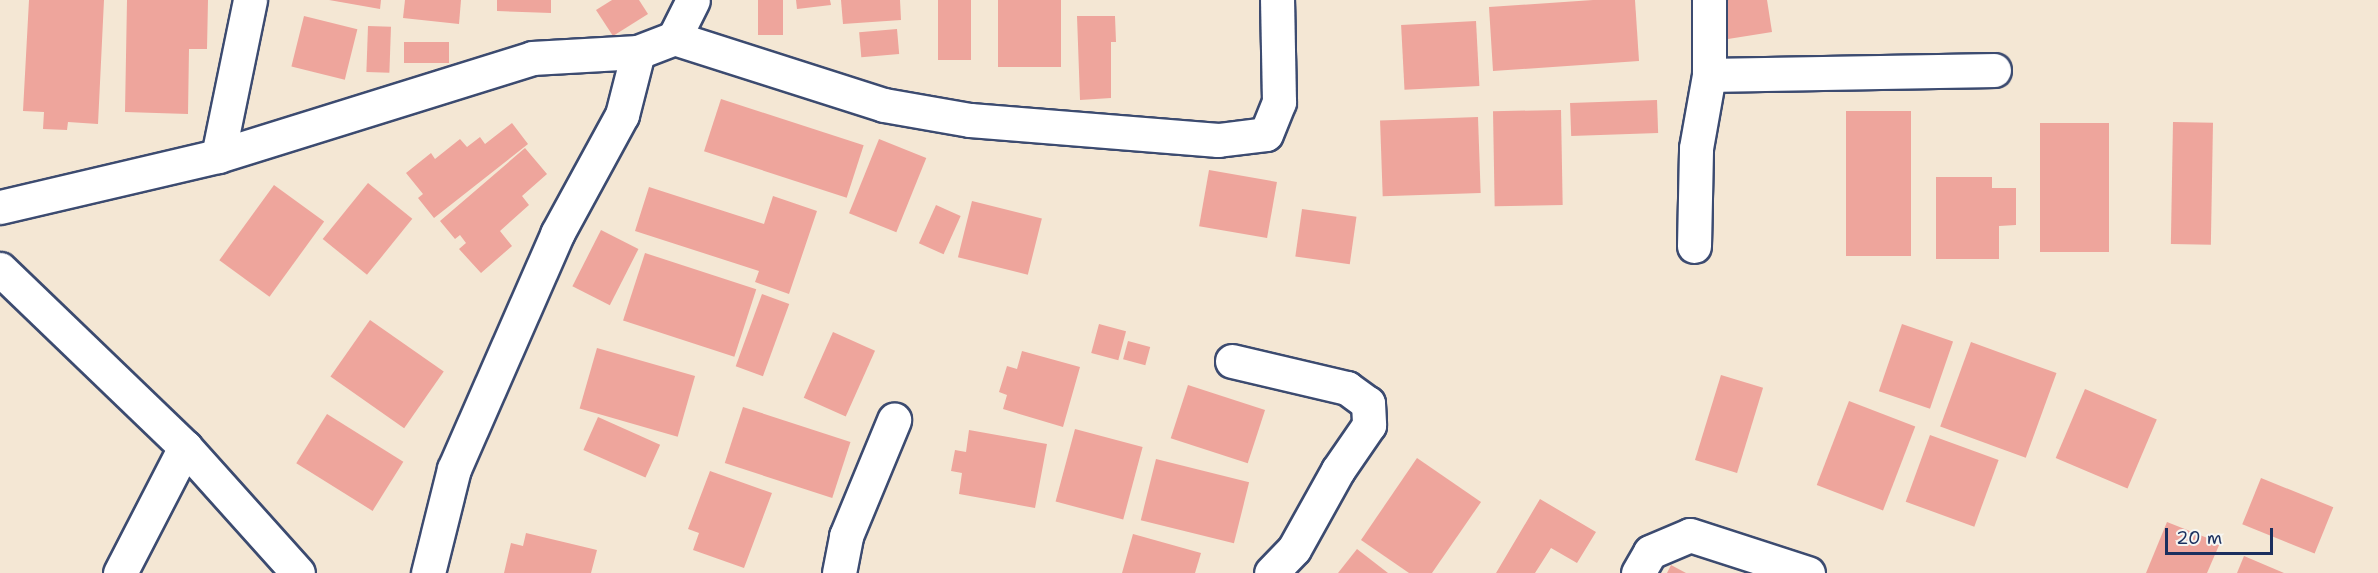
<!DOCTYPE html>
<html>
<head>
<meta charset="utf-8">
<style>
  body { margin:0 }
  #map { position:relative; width:2378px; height:573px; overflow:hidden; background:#f4e7d4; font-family:"Shantell Sans",sans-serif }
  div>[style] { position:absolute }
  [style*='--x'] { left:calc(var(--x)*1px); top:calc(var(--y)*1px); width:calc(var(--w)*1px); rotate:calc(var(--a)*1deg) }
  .building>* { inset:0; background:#eea59c; transform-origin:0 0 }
  .roads { filter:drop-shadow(2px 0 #3c4b70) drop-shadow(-2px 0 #3c4b70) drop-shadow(0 2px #3c4b70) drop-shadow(0 -2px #3c4b70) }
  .minor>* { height:33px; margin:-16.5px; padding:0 16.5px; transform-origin:16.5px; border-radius:16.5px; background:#fff }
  span { translate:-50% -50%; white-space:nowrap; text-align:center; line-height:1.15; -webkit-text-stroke:4.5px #f6f6f2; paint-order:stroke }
  .scale { position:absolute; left:2165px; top:528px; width:108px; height:27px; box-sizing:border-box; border:3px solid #1b2f5e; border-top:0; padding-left:8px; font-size:18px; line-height:21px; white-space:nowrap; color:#1b2f5e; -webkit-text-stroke:4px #f6f6f2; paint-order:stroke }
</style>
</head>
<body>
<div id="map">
  <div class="building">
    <i style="clip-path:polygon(29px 0,104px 0,98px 124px,68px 122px,67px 130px,43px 129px,44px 112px,23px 111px)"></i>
    <i style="clip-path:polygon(127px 0,208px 0,207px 49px,189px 49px,188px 114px,125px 112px)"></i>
    <i style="clip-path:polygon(329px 0,381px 0,380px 9px)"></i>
    <i style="clip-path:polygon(405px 0,461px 0,459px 24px,403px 18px)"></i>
    <i style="clip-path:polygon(497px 0,551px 0,551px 13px,497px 11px)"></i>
    <i style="clip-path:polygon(612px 0,639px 0,648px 14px,613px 36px,596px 10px)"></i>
    <i style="left:758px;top:0;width:25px;height:35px"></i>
    <i style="clip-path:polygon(796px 0,830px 0,831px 5px,797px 9px)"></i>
    <i style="clip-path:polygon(841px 0,900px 0,901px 20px,843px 24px)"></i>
    <i style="left:938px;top:0;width:33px;height:60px"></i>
    <i style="left:998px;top:0;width:63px;height:67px"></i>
    <i style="clip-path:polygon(1593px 0,1635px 0,1639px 61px,1493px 71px,1489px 7px)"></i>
    <i style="clip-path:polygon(1721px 0,1767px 0,1772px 32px,1728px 39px)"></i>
    <i style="left:304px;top:16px;width:55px;height:52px;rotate:14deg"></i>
    <i style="clip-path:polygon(1077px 16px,1115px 16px,1116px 42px,1111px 42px,1111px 98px,1080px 100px)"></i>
    <i style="left:1476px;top:21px;width:65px;height:75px;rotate:87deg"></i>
    <i style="left:368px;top:26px;width:23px;height:46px;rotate:2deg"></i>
    <i style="left:897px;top:29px;width:25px;height:38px;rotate:85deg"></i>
    <i style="left:449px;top:42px;width:21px;height:45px;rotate:90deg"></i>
    <i style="left:721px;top:99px;width:150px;height:55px;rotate:18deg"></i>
    <i style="left:1657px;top:100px;width:33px;height:87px;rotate:88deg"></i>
    <i style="left:1561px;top:110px;width:95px;height:68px;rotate:89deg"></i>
    <i style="left:1846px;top:111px;width:65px;height:145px"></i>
    <i style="left:1478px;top:117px;width:76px;height:98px;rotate:88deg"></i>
    <i style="left:2173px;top:122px;width:40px;height:122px;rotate:1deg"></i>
    <i style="clip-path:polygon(512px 123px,528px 144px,434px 218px,418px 198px,423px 194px,406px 173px,431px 153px,435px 159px,460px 139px,467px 147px,480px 137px,485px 144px)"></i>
    <i style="left:2109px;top:123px;width:129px;height:69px;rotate:90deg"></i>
    <i style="left:879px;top:139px;width:51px;height:80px;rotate:22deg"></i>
    <i style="clip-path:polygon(525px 148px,547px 174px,522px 196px,529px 205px,500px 231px,512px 246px,481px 273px,459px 249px,466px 243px,460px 235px,455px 239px,440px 221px)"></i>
    <i style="left:1209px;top:170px;width:69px;height:57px;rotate:10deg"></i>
    <i style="clip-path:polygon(1936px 177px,1992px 177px,1992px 188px,2016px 188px,2016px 225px,1999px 226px,1999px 259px,1936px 259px)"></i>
    <i style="left:368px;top:183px;width:57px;height:72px;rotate:39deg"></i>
    <i style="left:274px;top:185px;width:62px;height:93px;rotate:36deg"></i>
    <i style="clip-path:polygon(649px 187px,764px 224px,773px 196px,817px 211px,789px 294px,755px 282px,759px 271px,635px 231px)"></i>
    <i style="left:972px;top:201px;width:72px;height:58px;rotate:14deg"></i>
    <i style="left:936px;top:205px;width:27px;height:42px;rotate:24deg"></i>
    <i style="left:1302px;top:209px;width:55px;height:48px;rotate:8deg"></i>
    <i style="left:601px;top:230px;width:42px;height:63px;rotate:27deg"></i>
    <i style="left:645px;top:253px;width:117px;height:71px;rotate:18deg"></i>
    <i style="left:762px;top:294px;width:29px;height:77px;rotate:20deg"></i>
    <i style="left:370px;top:320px;width:90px;height:69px;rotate:35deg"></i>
    <i style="left:1099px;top:324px;width:28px;height:30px;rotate:15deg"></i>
    <i style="left:1902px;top:324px;width:54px;height:71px;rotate:19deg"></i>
    <i style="left:833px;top:332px;width:46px;height:72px;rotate:24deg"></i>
    <i style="left:1128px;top:341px;width:23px;height:19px;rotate:15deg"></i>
    <i style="left:1971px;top:342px;width:91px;height:90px;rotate:20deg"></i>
    <i style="left:597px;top:348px;width:102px;height:63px;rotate:16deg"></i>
    <i style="clip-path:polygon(1022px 351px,1080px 367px,1063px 427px,1003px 409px,1007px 395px,999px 392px,1007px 366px,1017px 369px)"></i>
    <i style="left:1721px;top:375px;width:44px;height:89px;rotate:17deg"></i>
    <i style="left:1188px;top:385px;width:81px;height:56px;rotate:18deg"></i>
    <i style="left:2085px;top:389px;width:78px;height:75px;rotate:23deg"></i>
    <i style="left:1849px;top:401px;width:71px;height:90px;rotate:21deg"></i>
    <i style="left:743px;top:407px;width:113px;height:59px;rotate:18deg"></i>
    <i style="left:327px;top:414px;width:90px;height:58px;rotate:32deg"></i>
    <i style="left:598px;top:417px;width:68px;height:36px;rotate:24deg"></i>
    <i style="left:1075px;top:429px;width:70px;height:75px;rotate:15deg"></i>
    <i style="clip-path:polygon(969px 430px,1047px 444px,1035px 508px,959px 494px,962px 473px,951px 471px,955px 450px,966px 452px)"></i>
    <i style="left:1930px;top:435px;width:73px;height:71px;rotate:20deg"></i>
    <i style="clip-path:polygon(1417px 458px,1481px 502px,1432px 573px,1409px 573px,1361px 540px)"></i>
    <i style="left:1156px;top:459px;width:96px;height:63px;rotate:14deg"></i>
    <i style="clip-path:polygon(710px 471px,772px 493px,744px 568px,693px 550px,699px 533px,688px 529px)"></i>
    <i style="left:2261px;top:478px;width:78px;height:50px;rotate:22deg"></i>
    <i style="clip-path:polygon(1540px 499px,1596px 532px,1577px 563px,1551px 548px,1535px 573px,1496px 573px)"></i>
    <i style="clip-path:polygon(2167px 522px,2220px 543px,2207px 573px,2146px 573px)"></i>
    <i style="clip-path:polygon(526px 533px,597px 550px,591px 573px,504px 573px,511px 543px,523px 546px)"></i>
    <i style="clip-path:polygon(1133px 534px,1201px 553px,1195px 573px,1122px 573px)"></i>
    <i style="clip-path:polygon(1357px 549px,1388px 573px,1338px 573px)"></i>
    <i style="clip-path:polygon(2244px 556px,2284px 573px,2237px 573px)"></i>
    <i style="clip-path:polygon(1671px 565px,1686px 573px,1667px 573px)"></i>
  </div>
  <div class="roads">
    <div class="minor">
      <i style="--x:674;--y:38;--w:220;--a:17.7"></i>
      <i style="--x:884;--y:105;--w:87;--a:9.9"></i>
      <i style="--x:970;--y:120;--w:249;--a:4.6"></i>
      <i style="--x:1218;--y:140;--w:48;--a:-7.1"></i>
      <i style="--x:1266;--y:134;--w:35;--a:-68"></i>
      <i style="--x:1279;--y:102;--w:102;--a:-91.1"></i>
      <i style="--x:1709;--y:75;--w:285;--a:-1"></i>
      <i style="--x:218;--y:156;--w:159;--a:-78.4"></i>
      <i style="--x:0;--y:207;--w:224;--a:-13.2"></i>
      <i style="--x:218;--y:156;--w:329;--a:-17.3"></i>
      <i style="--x:532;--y:58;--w:106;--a:-3.2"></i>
      <i style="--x:1694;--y:246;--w:98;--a:-88.8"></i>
      <i style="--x:1696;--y:148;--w:74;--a:-79.9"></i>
      <i style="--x:1709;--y:75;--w:75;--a:-90"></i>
      <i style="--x:0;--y:269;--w:257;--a:43.9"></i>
      <i style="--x:185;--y:447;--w:169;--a:48.1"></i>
      <i style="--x:1232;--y:361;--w:118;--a:13.2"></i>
      <i style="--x:1347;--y:388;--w:26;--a:36"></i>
      <i style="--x:1368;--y:403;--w:22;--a:87"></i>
      <i style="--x:1369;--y:425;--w:55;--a:124.6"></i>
      <i style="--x:1338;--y:470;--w:90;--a:119.1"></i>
      <i style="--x:1294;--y:549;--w:33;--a:134"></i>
      <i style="--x:120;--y:573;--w:142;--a:-62.7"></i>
      <i style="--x:428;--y:573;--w:107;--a:-76"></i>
      <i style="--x:454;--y:469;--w:257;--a:-66.3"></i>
      <i style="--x:557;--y:234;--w:136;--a:-61.4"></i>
      <i style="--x:622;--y:115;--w:65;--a:-75.7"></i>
      <i style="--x:638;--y:52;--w:39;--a:-21"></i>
      <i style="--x:674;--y:38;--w:42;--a:-63.4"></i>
      <i style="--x:839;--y:573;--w:38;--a:-79"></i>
      <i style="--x:846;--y:536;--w:126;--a:-67.5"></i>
      <i style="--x:1638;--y:573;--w:24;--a:-60"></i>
      <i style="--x:1650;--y:552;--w:43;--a:-23"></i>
      <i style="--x:1690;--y:535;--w:124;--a:17.9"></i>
    </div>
  </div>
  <div class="scale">20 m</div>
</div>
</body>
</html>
